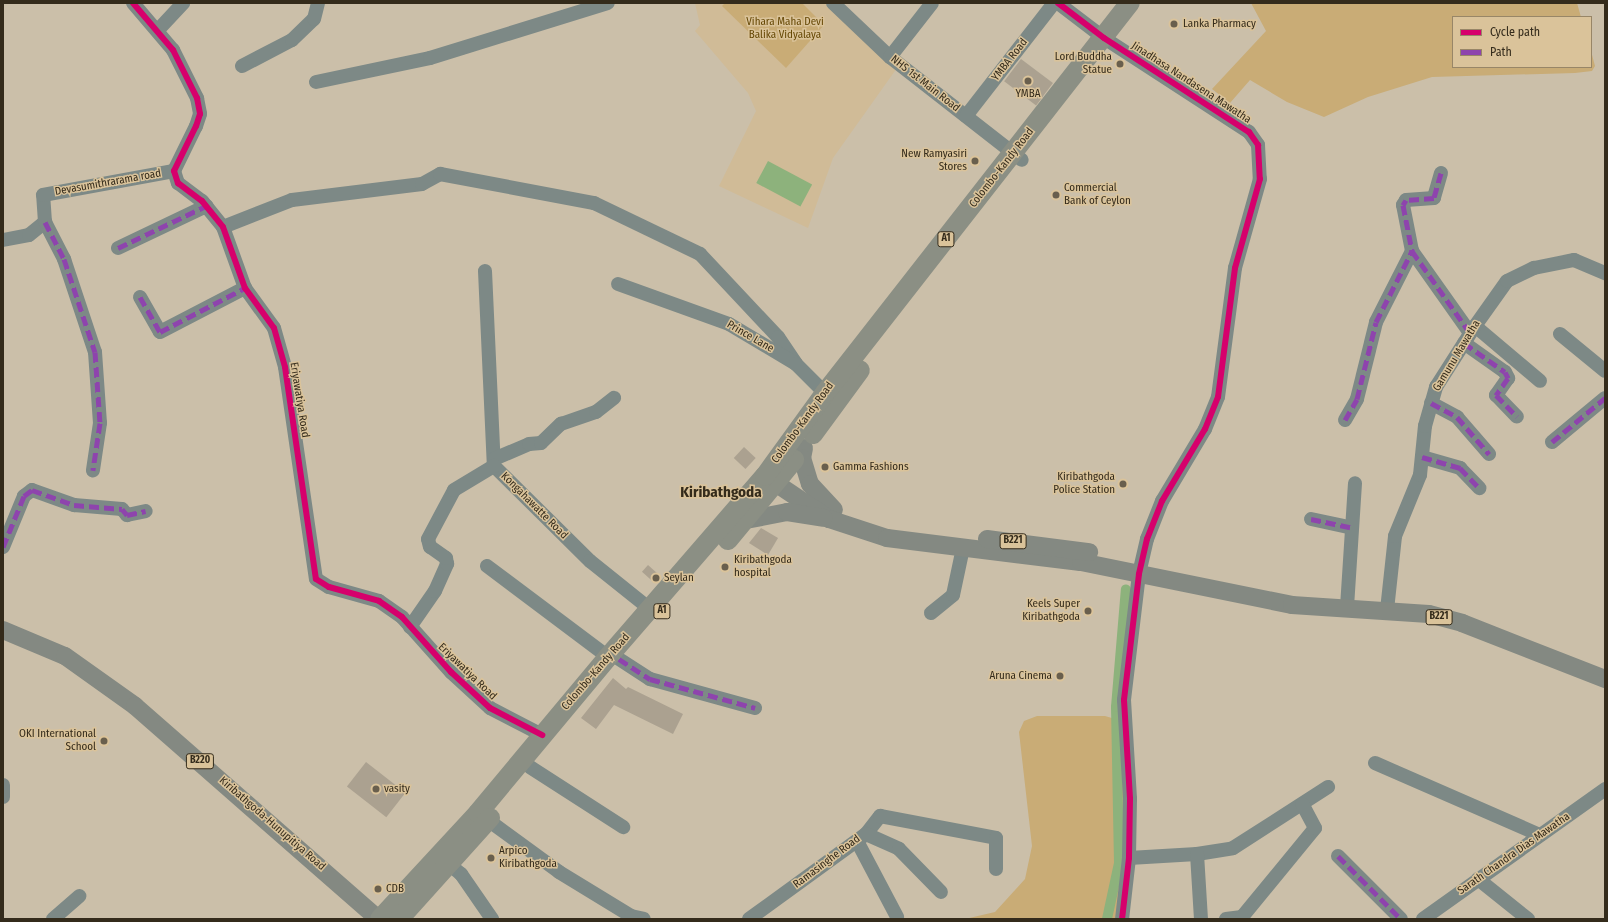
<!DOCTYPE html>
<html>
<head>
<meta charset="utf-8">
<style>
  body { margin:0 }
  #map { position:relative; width:1608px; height:922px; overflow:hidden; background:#cbbfa9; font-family:"Fira Sans Condensed",sans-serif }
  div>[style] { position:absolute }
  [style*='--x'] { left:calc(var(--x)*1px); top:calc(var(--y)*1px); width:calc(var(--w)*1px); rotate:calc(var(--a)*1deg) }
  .built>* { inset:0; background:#d0bb97 }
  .green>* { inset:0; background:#c9ac76 }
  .water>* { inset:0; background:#8db27c; transform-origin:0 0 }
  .canal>* { height:10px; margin:-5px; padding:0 5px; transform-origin:5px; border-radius:5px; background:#8db27c }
  .building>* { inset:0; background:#aba190; transform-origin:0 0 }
  .minor>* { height:14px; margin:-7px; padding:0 7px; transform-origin:7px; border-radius:7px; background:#7d8986 }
  .major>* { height:18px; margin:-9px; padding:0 9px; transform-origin:9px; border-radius:9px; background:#848982 }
  .highway>* { height:20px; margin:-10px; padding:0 10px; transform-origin:10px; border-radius:10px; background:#8b8f84 }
  .quiet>* { height:5px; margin-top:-2.5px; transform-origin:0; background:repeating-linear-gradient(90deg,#8e44ad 0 10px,transparent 0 15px) }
  .cycleway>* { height:6px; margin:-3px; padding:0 3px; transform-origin:3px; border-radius:3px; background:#d6006c }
  .dots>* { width:11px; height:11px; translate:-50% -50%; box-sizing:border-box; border:2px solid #dac39a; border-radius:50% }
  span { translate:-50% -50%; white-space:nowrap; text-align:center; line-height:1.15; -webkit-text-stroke:3px #dac39a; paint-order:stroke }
  .shield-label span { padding:1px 3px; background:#dac39a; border:1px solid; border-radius:3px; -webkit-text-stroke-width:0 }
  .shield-label { font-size:10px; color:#342b1b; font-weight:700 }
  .park-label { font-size:11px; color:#664805 }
  .poi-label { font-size:11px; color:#342b1b }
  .left { translate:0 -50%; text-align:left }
  .right { translate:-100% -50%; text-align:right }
  .street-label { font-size:11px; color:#342b1b }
  .district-label { font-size:15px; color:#342b1b; font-weight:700 }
  .frame { position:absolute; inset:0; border:4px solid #342b1b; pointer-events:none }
  .legend { position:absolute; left:1452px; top:16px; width:140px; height:52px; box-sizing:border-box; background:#dac39a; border:1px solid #988667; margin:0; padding:5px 7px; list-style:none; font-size:12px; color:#342b1b }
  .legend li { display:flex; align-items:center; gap:8px; height:20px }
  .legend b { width:20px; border:1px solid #988667 }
</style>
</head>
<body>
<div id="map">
  <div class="built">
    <i style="clip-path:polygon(695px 3px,832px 3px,897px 68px,833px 158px,808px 228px,719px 186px,756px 111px,748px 93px,695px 31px,700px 25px)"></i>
  </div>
  <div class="green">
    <i style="clip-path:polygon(725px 3px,802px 3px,824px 25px,786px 68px,722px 6px)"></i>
    <i style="clip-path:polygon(1251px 3px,1577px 3px,1581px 17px,1453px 17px,1453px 67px,1591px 67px,1591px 51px,1595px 66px,1592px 71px,1575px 73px,1432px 77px,1368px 97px,1324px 117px,1287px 102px,1250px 80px,1230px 103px,1212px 89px,1266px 31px)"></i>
    <i style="clip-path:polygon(1037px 716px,1105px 716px,1122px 721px,1127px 818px,1116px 919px,965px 919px,995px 912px,1025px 879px,1032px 846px,1019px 732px,1024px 721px)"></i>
  </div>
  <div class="water">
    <i style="left:768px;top:161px;width:50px;height:25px;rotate:28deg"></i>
  </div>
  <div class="canal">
    <i style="--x:1107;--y:919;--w:57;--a:-77.9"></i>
    <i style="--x:1119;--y:863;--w:156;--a:-91.1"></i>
    <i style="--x:1116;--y:707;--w:118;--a:-85.2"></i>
  </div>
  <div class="building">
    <i style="left:1021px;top:59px;width:40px;height:28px;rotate:37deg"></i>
    <i style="left:744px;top:447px;width:16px;height:15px;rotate:43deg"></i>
    <i style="clip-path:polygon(761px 528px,778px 538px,768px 555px,749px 543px)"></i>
    <i style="left:648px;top:565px;width:12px;height:9px;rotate:42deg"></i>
    <i style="clip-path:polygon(613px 678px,626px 689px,628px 687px,683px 714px,673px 734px,614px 705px,596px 729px,581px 718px)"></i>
    <i style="left:366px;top:762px;width:50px;height:31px;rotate:38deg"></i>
  </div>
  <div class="minor">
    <i style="--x:133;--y:3;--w:62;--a:49.6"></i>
    <i style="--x:173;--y:50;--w:54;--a:63.4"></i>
    <i style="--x:197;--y:98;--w:16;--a:79"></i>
    <i style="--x:200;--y:114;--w:13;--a:108"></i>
    <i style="--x:196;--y:126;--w:50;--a:116.1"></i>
    <i style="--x:174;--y:171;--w:13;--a:72"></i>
    <i style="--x:178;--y:183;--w:30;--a:37"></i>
    <i style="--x:202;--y:201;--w:33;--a:51"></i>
    <i style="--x:223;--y:227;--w:65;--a:70.2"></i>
    <i style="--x:245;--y:288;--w:49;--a:54.1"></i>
    <i style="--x:274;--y:328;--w:41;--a:74.2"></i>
    <i style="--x:285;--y:367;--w:214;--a:81.7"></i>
    <i style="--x:316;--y:579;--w:15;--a:32"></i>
    <i style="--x:329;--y:587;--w:52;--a:15.6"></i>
    <i style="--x:379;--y:601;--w:28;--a:35"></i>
    <i style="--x:402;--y:617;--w:74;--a:48.3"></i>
    <i style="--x:451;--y:672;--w:53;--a:42.7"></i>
    <i style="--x:490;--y:708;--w:59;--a:27.4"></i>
    <i style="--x:833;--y:3;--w:79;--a:43.5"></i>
    <i style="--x:890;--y:57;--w:167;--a:38"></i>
    <i style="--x:1058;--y:3;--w:58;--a:37.3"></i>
    <i style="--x:1104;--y:38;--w:173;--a:33"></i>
    <i style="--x:1249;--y:132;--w:16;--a:55"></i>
    <i style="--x:1258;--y:145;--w:34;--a:87"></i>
    <i style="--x:1260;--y:179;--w:92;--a:105.7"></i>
    <i style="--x:1235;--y:268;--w:130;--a:97.5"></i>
    <i style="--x:1218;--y:397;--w:35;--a:112"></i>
    <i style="--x:1205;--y:429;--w:84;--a:120.8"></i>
    <i style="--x:1162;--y:501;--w:41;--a:111.5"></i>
    <i style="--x:1147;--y:539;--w:36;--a:103"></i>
    <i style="--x:1139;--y:574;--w:127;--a:96.8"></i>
    <i style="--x:1124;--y:700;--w:99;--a:86.5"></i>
    <i style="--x:1130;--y:799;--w:59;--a:91"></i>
    <i style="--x:1129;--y:858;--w:61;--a:96.5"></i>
    <i style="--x:158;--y:30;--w:37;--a:-47"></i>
    <i style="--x:890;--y:57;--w:68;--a:-52.1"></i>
    <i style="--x:242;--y:66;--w:56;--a:-27.5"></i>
    <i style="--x:292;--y:40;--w:30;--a:-44"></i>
    <i style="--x:314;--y:19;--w:16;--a:-76"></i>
    <i style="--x:316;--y:82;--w:116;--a:-11.9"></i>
    <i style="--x:430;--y:58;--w:186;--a:-17.2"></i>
    <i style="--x:966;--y:116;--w:143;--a:-52.1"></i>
    <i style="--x:1441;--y:173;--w:26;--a:106"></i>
    <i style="--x:1434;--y:198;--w:28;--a:176"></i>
    <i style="--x:1406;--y:200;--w:6;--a:121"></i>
    <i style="--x:1403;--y:205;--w:47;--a:78.9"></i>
    <i style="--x:1412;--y:251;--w:100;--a:54.7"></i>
    <i style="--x:45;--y:222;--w:42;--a:62.8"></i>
    <i style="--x:64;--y:259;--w:98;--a:71.6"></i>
    <i style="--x:95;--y:352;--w:71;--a:86"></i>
    <i style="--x:100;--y:423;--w:48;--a:98.5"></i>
    <i style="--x:223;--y:227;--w:74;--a:-21.4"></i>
    <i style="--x:292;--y:200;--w:131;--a:-7"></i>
    <i style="--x:422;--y:184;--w:21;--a:-29"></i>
    <i style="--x:440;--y:174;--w:157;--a:10.7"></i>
    <i style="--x:594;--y:203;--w:118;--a:25.7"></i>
    <i style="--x:700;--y:254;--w:114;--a:46.8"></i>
    <i style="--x:778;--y:337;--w:32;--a:56"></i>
    <i style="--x:3;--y:240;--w:26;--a:-11"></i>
    <i style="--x:29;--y:235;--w:21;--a:-39"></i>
    <i style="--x:45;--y:222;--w:27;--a:-94"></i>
    <i style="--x:43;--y:195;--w:133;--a:-10.4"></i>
    <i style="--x:118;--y:248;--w:98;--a:-25.5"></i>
    <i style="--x:485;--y:271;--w:195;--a:87.4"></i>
    <i style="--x:494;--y:466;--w:135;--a:44.7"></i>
    <i style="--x:590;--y:561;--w:77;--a:38.7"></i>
    <i style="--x:618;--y:284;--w:118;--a:19.8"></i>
    <i style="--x:729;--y:324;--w:78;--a:30.8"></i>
    <i style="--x:796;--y:364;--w:41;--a:45"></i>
    <i style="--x:140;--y:297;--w:40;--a:60.3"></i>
    <i style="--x:160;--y:332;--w:96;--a:-27.4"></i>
    <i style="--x:1475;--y:326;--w:85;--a:40.2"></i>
    <i style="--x:1560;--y:334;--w:58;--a:39.4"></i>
    <i style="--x:1464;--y:343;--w:50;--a:35.3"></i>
    <i style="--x:1505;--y:372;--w:7;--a:63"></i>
    <i style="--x:1508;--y:378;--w:21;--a:125"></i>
    <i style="--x:1496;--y:395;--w:30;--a:46"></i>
    <i style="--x:1431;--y:403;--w:30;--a:28"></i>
    <i style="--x:1457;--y:417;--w:49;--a:49.1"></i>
    <i style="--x:1345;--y:420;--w:24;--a:-60"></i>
    <i style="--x:1357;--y:399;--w:79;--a:-76.1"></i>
    <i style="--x:1376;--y:322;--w:80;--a:-63.1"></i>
    <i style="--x:1552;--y:442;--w:69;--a:-39.7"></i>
    <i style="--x:1422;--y:457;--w:40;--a:16"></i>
    <i style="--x:1460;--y:468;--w:28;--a:46"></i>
    <i style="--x:494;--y:459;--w:38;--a:-23"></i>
    <i style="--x:529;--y:444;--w:12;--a:-5"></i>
    <i style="--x:541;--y:443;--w:28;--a:-44"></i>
    <i style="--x:561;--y:424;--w:37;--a:-19"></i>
    <i style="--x:596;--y:412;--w:23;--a:-38"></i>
    <i style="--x:1311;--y:519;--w:40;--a:12"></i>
    <i style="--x:3;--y:547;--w:55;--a:-67.6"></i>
    <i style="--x:24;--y:496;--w:10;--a:-37"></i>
    <i style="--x:32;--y:490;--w:45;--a:19.7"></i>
    <i style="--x:74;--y:505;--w:48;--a:4.8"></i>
    <i style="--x:122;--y:509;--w:8;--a:50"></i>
    <i style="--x:127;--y:515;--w:19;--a:-12"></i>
    <i style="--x:487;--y:566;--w:151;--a:36.9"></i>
    <i style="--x:1347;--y:607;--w:124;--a:-86.3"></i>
    <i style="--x:1387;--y:610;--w:74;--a:-83.8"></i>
    <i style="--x:1395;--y:536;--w:66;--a:-67.7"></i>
    <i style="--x:1420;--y:475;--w:49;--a:-84.2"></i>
    <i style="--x:1425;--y:426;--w:41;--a:-74.2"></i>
    <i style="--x:1436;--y:387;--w:72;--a:-57.4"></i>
    <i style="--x:1475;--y:326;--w:55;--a:-54.6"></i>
    <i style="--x:1507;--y:281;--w:30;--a:-26"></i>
    <i style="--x:1534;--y:268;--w:41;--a:-11.3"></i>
    <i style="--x:1574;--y:260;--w:34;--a:23"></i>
    <i style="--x:931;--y:613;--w:28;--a:-39"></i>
    <i style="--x:953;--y:595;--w:48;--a:-78"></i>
    <i style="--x:410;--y:627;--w:44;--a:-55.2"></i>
    <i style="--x:435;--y:591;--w:30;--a:-66"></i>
    <i style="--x:447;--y:564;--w:6;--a:-99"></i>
    <i style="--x:446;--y:558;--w:19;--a:-145"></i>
    <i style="--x:430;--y:547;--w:8;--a:-104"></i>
    <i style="--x:428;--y:539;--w:55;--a:-62"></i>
    <i style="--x:454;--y:490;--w:47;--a:-31"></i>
    <i style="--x:619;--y:659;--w:37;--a:33"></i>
    <i style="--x:650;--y:679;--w:109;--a:15.4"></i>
    <i style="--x:1375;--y:763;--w:180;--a:23.6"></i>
    <i style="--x:530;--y:767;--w:111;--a:32.8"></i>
    <i style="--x:3;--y:785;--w:12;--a:90"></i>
    <i style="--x:488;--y:820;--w:88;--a:36.2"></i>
    <i style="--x:559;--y:872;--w:84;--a:31.4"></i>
    <i style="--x:631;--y:916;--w:13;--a:13"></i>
    <i style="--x:866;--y:834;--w:23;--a:-52"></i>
    <i style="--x:880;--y:816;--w:118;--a:10.7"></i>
    <i style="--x:996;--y:838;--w:31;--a:90"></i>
    <i style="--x:857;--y:841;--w:86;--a:62.2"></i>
    <i style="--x:1197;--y:854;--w:36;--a:-9"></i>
    <i style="--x:1233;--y:848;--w:113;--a:-32.7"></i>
    <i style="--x:1338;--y:856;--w:89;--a:45"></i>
    <i style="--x:1129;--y:858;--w:68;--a:-3.4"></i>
    <i style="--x:1197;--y:854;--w:65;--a:86.5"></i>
    <i style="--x:449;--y:864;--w:16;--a:40"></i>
    <i style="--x:461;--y:874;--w:55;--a:55.4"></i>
    <i style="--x:1478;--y:879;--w:64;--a:38.7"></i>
    <i style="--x:53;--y:919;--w:35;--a:-41"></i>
    <i style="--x:749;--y:919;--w:145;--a:-36"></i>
    <i style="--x:866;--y:834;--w:36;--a:24"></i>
    <i style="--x:899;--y:849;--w:60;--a:45.7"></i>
    <i style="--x:1226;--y:919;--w:16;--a:-7"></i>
    <i style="--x:1242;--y:917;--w:115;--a:-50.6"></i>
    <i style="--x:1315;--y:828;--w:27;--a:-118"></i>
    <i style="--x:1423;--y:919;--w:224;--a:-35.5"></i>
  </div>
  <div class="major">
    <i style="--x:804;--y:448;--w:10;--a:101"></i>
    <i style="--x:802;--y:458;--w:27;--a:73"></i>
    <i style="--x:810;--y:484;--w:35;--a:47"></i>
    <i style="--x:765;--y:476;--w:77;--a:33.9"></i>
    <i style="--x:829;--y:519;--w:61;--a:18.1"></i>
    <i style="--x:887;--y:538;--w:195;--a:7.1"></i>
    <i style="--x:1081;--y:562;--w:215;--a:11.5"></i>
    <i style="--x:1292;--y:605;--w:137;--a:3.8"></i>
    <i style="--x:1429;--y:614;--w:34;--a:15"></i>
    <i style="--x:1462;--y:623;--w:154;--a:21.4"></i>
    <i style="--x:746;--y:520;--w:42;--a:-11"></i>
    <i style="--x:787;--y:512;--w:37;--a:9"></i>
    <i style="--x:987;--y:539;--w:103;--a:7.3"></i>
    <i style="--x:3;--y:630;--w:67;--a:22.8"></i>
    <i style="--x:65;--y:656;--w:86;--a:35.5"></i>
    <i style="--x:135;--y:706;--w:323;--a:41.2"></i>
  </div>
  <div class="highway">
    <i style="--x:813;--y:434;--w:79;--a:-53.7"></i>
    <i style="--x:728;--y:540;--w:104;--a:-50.5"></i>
    <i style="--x:380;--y:919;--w:144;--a:-47.2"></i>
    <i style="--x:478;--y:813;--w:203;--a:-50.2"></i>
    <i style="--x:608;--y:657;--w:240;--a:-49.1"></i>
    <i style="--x:765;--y:476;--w:102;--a:-54.1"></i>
    <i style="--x:825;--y:393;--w:495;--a:-52"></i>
    <i style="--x:399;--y:919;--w:136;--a:-48"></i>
  </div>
  <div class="quiet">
    <i style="--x:1441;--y:173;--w:26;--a:106"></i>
    <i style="--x:1434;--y:198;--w:28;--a:176"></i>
    <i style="--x:1406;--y:200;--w:6;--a:121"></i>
    <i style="--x:1403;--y:205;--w:47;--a:78.9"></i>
    <i style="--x:1412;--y:251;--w:100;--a:54.7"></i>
    <i style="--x:45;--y:222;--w:42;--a:62.8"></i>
    <i style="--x:64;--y:259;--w:98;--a:71.6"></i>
    <i style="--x:95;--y:352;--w:71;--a:86"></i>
    <i style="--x:100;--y:423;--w:48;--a:98.5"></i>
    <i style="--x:118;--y:248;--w:98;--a:-25.5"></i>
    <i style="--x:140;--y:297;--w:40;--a:60.3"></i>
    <i style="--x:160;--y:332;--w:96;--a:-27.4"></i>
    <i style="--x:1464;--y:343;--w:50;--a:35.3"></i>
    <i style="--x:1505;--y:372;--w:7;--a:63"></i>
    <i style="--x:1508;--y:378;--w:21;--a:125"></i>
    <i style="--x:1496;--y:395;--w:30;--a:46"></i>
    <i style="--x:1431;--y:403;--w:30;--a:28"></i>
    <i style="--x:1457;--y:417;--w:49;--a:49.1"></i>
    <i style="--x:1345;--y:420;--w:24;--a:-60"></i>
    <i style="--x:1357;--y:399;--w:79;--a:-76.1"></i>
    <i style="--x:1376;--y:322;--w:80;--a:-63.1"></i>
    <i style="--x:1552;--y:442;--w:69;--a:-39.7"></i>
    <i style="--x:1422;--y:457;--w:40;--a:16"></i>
    <i style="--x:1460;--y:468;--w:28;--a:46"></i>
    <i style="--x:1311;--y:519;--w:40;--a:12"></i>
    <i style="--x:3;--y:547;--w:55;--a:-67.6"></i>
    <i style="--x:24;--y:496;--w:10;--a:-37"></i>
    <i style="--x:32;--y:490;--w:45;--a:19.7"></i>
    <i style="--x:74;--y:505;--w:48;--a:4.8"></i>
    <i style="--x:122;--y:509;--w:8;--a:50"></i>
    <i style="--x:127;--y:515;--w:19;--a:-12"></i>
    <i style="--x:619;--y:659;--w:37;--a:33"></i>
    <i style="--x:650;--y:679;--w:109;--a:15.4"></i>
    <i style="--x:1338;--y:856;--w:89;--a:45"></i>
  </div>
  <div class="cycleway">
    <i style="--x:133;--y:3;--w:62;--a:49.6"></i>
    <i style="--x:173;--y:50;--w:54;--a:63.4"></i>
    <i style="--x:197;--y:98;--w:16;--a:79"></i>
    <i style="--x:200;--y:114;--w:13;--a:108"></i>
    <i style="--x:196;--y:126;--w:50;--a:116.1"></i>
    <i style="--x:174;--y:171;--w:13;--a:72"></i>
    <i style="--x:178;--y:183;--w:30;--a:37"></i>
    <i style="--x:202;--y:201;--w:33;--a:51"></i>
    <i style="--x:223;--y:227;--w:65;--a:70.2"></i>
    <i style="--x:245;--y:288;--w:49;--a:54.1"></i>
    <i style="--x:274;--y:328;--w:41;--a:74.2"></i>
    <i style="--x:285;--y:367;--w:214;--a:81.7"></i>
    <i style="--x:316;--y:579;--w:15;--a:32"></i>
    <i style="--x:329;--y:587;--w:52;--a:15.6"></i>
    <i style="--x:379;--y:601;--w:28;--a:35"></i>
    <i style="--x:402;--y:617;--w:74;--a:48.3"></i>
    <i style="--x:451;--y:672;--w:53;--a:42.7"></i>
    <i style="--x:490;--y:708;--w:59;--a:27.4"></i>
    <i style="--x:1058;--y:3;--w:58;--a:37.3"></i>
    <i style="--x:1104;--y:38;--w:173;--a:33"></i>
    <i style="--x:1249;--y:132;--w:16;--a:55"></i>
    <i style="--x:1258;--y:145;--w:34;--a:87"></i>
    <i style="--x:1260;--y:179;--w:92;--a:105.7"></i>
    <i style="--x:1235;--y:268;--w:130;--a:97.5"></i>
    <i style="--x:1218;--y:397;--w:35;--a:112"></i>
    <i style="--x:1205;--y:429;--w:84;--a:120.8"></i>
    <i style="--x:1162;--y:501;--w:41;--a:111.5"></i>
    <i style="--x:1147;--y:539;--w:36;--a:103"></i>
    <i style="--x:1139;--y:574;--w:127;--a:96.8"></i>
    <i style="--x:1124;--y:700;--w:99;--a:86.5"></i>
    <i style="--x:1130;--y:799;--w:59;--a:91"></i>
    <i style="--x:1129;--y:858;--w:61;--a:96.5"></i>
  </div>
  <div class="dots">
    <i style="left:1174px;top:24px;background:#695f4d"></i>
    <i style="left:1120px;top:64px;background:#695f4d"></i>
    <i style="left:1028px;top:81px;background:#695f4d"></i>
    <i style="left:975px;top:161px;background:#695f4d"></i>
    <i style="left:1056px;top:195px;background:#695f4d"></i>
    <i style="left:825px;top:467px;background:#695f4d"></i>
    <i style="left:1123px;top:484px;background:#695f4d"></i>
    <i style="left:725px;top:567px;background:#695f4d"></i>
    <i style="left:656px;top:578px;background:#695f4d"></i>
    <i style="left:1088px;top:611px;background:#695f4d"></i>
    <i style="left:1060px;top:676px;background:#695f4d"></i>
    <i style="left:104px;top:741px;background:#695f4d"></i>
    <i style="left:376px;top:789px;background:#695f4d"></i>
    <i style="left:491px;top:858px;background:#695f4d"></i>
    <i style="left:378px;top:889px;background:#695f4d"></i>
  </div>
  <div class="shield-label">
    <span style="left:946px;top:239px">A1</span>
    <span style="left:1013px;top:541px">B221</span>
    <span style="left:662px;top:611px">A1</span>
    <span style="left:1439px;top:617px">B221</span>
    <span style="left:200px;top:761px">B220</span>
  </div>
  <div class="park-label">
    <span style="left:785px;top:29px">Vihara Maha Devi<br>Balika Vidyalaya</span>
  </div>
  <div class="poi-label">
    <span class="left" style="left:1183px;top:24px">Lanka Pharmacy</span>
    <span class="right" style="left:1112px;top:64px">Lord Buddha<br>Statue</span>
    <span style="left:1028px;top:94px">YMBA</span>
    <span class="right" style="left:967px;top:161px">New Ramyasiri<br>Stores</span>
    <span class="left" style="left:1064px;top:195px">Commercial<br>Bank of Ceylon</span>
    <span class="left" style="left:833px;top:467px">Gamma Fashions</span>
    <span class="right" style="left:1115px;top:484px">Kiribathgoda<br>Police Station</span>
    <span class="left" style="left:734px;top:567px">Kiribathgoda<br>hospital</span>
    <span class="left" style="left:664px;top:578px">Seylan</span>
    <span class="right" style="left:1080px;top:611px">Keels Super<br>Kiribathgoda</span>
    <span class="right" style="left:1052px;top:676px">Aruna Cinema</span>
    <span class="right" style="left:96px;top:741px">OKI International<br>School</span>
    <span class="left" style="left:384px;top:789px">vasity</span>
    <span class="left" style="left:499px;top:858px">Arpico<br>Kiribathgoda</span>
    <span class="left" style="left:386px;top:889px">CDB</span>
  </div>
  <div class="street-label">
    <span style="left:1010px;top:60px;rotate:-52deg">YMBA Road</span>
    <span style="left:1191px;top:83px;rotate:33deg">Jinadhasa Nandasena Mawatha</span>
    <span style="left:925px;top:84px;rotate:38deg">NHS 1st Main Road</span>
    <span style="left:1002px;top:168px;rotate:-52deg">Colombo-Kandy Road</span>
    <span style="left:108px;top:183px;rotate:-10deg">Devasumithrarama road</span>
    <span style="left:750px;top:337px;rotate:30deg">Prince Lane</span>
    <span style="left:1457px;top:356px;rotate:-59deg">Gamunu Mawatha</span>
    <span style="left:299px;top:400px;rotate:81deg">Eriyawatiya Road</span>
    <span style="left:803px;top:423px;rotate:-54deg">Colombo-Kandy Road</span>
    <span style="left:534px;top:506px;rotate:45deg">Kongahawatte Road</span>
    <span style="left:467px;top:672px;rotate:44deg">Eriyawatiya Road</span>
    <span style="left:596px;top:672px;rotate:-49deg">Colombo-Kandy Road</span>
    <span style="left:272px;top:824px;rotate:41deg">Kiribathgoda-Hunupitiya Road</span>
    <span style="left:1514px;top:854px;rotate:-35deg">Sarath Chandra Dias Mawatha</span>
    <span style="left:827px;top:862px;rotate:-37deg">Ramasinghe Road</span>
  </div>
  <div class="district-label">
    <span style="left:721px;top:493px">Kiribathgoda</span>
  </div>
  <div class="frame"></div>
  <ul class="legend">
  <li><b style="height:5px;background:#d6006c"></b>Cycle path</li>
  <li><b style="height:5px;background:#8e44ad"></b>Path</li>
  </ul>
</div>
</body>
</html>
